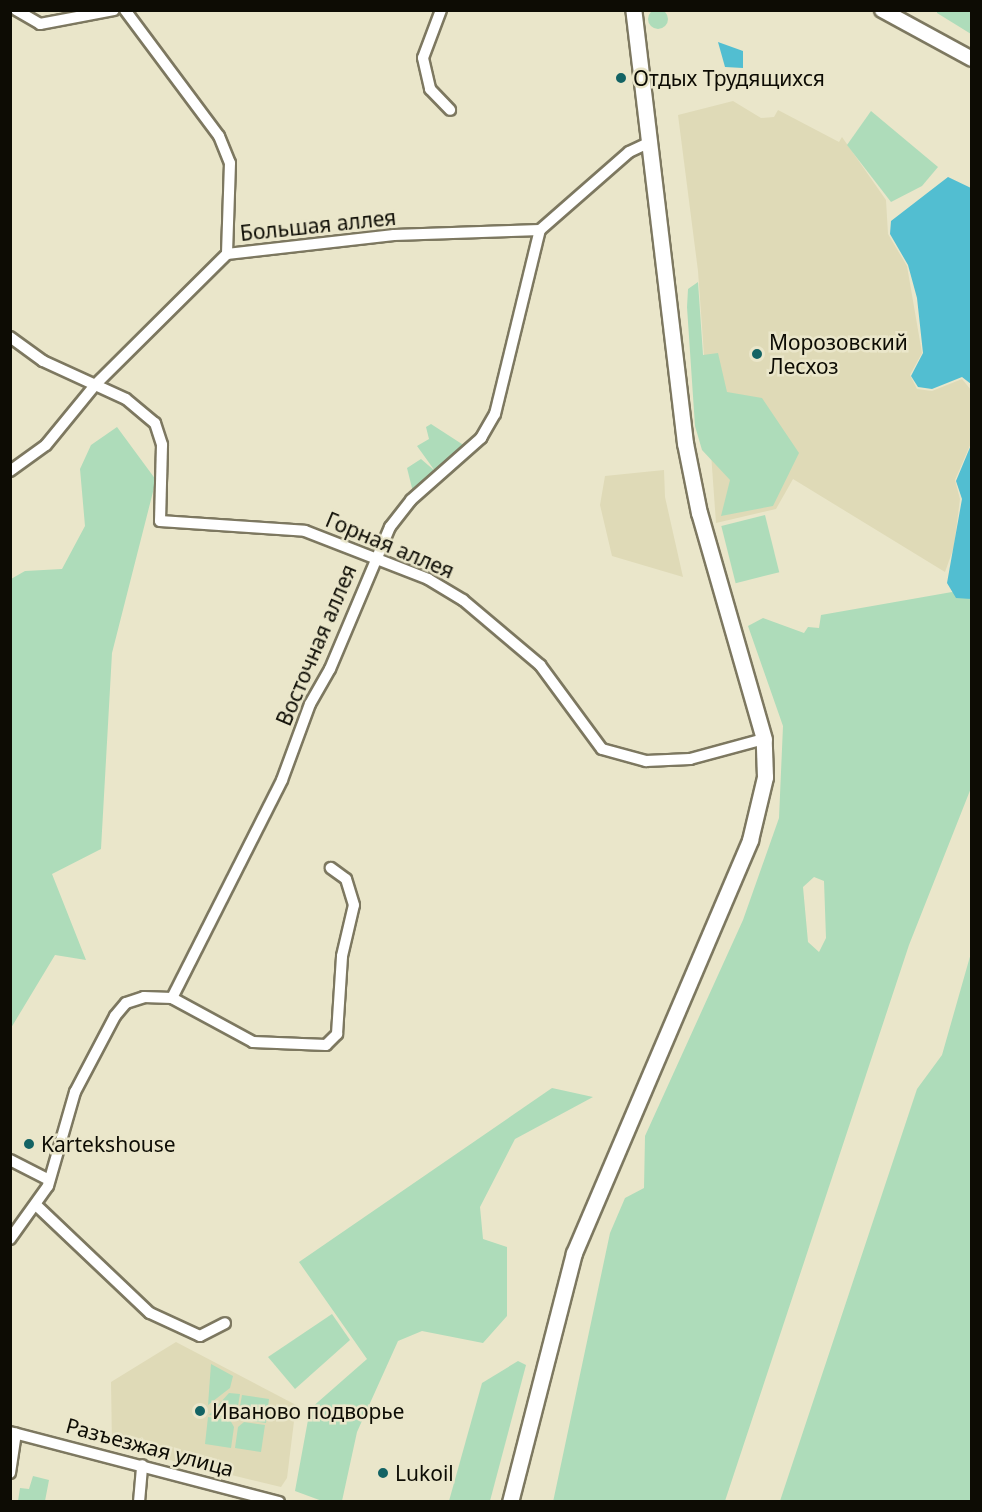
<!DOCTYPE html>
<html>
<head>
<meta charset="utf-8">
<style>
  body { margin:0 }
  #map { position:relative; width:982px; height:1512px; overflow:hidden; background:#eae6ca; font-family:"Noto Sans",sans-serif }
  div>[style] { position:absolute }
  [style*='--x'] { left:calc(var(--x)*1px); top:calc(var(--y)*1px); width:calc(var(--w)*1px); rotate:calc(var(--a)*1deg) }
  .built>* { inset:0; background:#dfdab7 }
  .green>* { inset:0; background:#aedcba; transform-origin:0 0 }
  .round { border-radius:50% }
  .water>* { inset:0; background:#52bed1 }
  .roads { filter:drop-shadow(2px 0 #7d7860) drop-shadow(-2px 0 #7d7860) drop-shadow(0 2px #7d7860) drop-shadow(0 -2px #7d7860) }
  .minor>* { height:10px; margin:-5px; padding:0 5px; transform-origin:5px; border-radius:5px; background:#fff }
  .tertiary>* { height:14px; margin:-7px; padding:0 7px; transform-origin:7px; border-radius:7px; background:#fff }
  .secondary>* { height:15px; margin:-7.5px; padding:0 7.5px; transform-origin:7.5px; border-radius:7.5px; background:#fff }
  .dots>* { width:16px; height:16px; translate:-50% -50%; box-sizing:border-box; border:3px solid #eae6ca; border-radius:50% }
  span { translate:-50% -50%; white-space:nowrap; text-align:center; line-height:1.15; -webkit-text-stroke:5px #eae6ca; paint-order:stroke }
  .poi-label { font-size:21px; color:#0d0c04 }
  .left { translate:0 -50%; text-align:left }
  .street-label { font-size:21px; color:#0d0c04 }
  .frame { position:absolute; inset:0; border:12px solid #0d0c04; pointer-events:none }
</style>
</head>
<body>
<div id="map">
  <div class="built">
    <i style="clip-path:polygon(733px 101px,761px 118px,774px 117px,778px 110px,839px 142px,842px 137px,886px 200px,888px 234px,907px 266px,922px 353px,910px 375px,917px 389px,932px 391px,962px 379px,971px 390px,971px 443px,955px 480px,960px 499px,954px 547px,945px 572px,793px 479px,776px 509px,716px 523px,698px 271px,678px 115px)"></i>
    <i style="clip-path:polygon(664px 470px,665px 497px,683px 577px,612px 556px,600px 505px,605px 476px)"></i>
    <i style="clip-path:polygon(176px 1342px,296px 1405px,287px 1478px,281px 1487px,112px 1446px,111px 1382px)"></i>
  </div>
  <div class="green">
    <i class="round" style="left:648px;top:9px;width:20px;height:20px"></i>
    <i style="clip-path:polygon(937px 11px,971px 11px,971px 34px,937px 13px)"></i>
    <i style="clip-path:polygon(871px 111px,938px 167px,922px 186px,891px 202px,847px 145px)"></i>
    <i style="clip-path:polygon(698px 282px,703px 355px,718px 353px,727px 392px,762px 398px,799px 453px,773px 506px,721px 516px,730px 480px,702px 450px,695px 426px,687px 307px,688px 289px)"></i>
    <i style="clip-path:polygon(431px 424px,465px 446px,413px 492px,407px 468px,421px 459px,435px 471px,417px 446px,429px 439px,426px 427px)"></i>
    <i style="clip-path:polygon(117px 427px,156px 480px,112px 653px,101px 849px,52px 874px,86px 960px,55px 955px,11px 1028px,11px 579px,25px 571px,62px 569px,85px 526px,80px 469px,91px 445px)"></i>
    <i style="left:765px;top:515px;width:59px;height:45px;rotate:76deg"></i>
    <i style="clip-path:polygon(evenodd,952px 592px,971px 599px,971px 788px,909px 945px,725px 1501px,553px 1502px,610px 1233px,625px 1198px,644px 1188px,645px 1136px,743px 920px,779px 818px,783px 726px,748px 626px,763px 618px,804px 633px,808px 627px,819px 628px,821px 615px,952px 592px,814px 877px,824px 881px,826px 938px,819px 952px,808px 942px,803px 887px,814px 877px)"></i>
    <i style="clip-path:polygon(971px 953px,971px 1501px,780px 1501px,917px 1089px,942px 1055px)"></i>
    <i style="clip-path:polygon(552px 1088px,593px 1097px,515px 1139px,480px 1207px,483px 1239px,507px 1247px,507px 1316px,483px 1343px,422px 1331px,398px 1341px,357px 1432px,342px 1501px,322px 1501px,295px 1491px,310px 1409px,367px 1359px,299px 1262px)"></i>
    <i style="clip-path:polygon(332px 1314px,350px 1340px,295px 1389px,268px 1357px)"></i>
    <i style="clip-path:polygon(518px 1361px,526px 1365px,490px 1501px,449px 1501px,482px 1383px)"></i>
    <i style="clip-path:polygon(211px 1364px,233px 1376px,230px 1388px,208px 1405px)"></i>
    <i style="clip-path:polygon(229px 1393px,240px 1394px,237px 1412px,231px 1411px,230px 1418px,209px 1415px)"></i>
    <i style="clip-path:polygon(242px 1395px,269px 1399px,266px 1423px,245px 1420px,246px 1413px,239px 1412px)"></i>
    <i style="clip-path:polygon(208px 1417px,230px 1420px,234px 1427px,231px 1448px,205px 1444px)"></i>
    <i style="clip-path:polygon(244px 1422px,265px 1425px,261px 1452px,235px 1448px,238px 1427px)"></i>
    <i style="clip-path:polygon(33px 1476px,49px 1480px,45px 1501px,18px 1501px,20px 1488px,29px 1489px)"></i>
  </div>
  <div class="water">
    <i style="clip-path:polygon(718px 42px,743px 51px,743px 68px,725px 67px)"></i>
    <i style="clip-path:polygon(948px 177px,971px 188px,971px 384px,962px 377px,932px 389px,918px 387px,911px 376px,923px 353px,917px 298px,908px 265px,890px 234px,891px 221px)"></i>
    <i style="clip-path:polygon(971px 445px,971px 599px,956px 598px,947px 583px,962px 499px,956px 481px)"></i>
  </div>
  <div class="roads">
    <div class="minor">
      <i style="--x:16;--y:10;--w:28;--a:30"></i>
      <i style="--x:40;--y:24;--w:75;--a:-10.7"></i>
      <i style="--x:125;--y:10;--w:157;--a:53.3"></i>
      <i style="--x:219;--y:136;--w:29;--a:68"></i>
      <i style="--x:230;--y:163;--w:91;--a:91.9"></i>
      <i style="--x:441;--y:10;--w:51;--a:110.6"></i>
      <i style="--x:423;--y:58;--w:32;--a:77"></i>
      <i style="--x:430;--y:89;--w:29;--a:46"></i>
      <i style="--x:10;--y:337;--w:41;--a:36"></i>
      <i style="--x:43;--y:361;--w:91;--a:24.6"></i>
      <i style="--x:126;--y:399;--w:38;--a:40"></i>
      <i style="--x:155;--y:423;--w:23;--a:72"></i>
      <i style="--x:162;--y:445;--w:76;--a:91.5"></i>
      <i style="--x:160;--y:521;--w:145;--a:3.9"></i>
      <i style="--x:305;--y:531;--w:132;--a:21.3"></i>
      <i style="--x:428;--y:579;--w:41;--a:31"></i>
      <i style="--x:463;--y:600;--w:101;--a:40.2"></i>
      <i style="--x:540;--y:665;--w:104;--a:53.6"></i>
      <i style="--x:602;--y:749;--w:46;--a:15.3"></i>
      <i style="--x:646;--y:761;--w:44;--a:-2.6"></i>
      <i style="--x:690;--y:759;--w:77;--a:-15.1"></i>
      <i style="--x:10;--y:471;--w:44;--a:-35.8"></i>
      <i style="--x:46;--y:445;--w:79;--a:-50.7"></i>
      <i style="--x:96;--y:384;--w:185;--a:-44.8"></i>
      <i style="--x:227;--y:254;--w:168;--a:-6.5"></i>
      <i style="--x:394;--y:235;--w:146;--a:-2"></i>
      <i style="--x:172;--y:998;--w:92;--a:28.5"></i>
      <i style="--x:253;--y:1042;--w:73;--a:2.4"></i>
      <i style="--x:326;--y:1045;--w:16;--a:-45"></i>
      <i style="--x:337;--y:1034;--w:78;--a:-86.3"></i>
      <i style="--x:342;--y:956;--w:52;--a:-76.8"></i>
      <i style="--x:354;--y:905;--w:27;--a:-107"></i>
      <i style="--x:346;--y:879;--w:19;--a:-144"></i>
      <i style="--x:10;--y:1160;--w:44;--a:27.1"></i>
      <i style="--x:36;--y:1205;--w:157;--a:43.5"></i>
      <i style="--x:150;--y:1313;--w:55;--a:24.7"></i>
      <i style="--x:200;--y:1336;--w:28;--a:-27"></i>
      <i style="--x:10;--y:1239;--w:65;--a:-54.4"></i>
      <i style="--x:48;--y:1186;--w:98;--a:-74"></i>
      <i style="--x:75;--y:1092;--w:86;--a:-62.2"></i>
      <i style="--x:115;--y:1016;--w:17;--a:-50"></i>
      <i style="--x:126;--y:1003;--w:19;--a:-18"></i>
      <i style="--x:144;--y:997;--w:28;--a:2"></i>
      <i style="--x:172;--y:998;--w:244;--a:-63.2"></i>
      <i style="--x:282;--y:780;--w:81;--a:-69.8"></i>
      <i style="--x:310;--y:704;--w:40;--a:-60.3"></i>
      <i style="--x:330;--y:669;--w:154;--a:-67.1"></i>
      <i style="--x:390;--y:527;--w:34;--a:-52"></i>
      <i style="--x:411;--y:500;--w:94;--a:-41.5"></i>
      <i style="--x:481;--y:438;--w:28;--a:-60"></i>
      <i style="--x:495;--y:414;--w:189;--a:-76.3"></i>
      <i style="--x:540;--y:230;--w:118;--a:-41.2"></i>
      <i style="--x:629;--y:152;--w:23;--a:-25"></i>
      <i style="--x:10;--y:1432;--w:278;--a:14.6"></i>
      <i style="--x:10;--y:1473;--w:40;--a:-81.5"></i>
      <i style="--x:139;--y:1502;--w:37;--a:-85"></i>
    </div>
    <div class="tertiary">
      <i style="--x:882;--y:10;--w:102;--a:28.6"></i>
    </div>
    <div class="secondary">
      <i style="--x:510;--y:1502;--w:257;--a:-75.6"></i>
      <i style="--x:574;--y:1253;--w:449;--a:-66.9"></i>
      <i style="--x:750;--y:840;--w:65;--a:-76.6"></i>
      <i style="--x:765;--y:777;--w:38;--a:-92"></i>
      <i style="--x:764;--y:739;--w:235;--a:-106"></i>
      <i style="--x:699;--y:513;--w:71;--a:-101.3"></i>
      <i style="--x:685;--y:443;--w:436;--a:-96.8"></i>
    </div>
  </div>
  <div class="dots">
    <i style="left:621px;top:78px;background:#136364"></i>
    <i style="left:757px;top:354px;background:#136364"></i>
    <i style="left:29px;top:1144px;background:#136364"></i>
    <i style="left:200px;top:1411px;background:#136364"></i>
    <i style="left:383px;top:1473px;background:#136364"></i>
  </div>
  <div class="poi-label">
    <span class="left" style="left:633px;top:78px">Отдых Трудящихся</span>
    <span class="left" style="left:769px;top:354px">Морозовский<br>Лесхоз</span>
    <span class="left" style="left:41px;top:1144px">Kartekshouse</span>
    <span class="left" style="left:212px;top:1411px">Иваново подворье</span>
    <span class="left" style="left:395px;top:1473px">Lukoil</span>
  </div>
  <div class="street-label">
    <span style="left:318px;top:225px;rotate:-6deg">Большая аллея</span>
    <span style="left:390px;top:545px;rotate:23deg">Горная аллея</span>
    <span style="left:316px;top:645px;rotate:-67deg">Восточная аллея</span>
    <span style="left:150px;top:1447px;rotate:15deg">Разъезжая улица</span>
  </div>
  <div class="frame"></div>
</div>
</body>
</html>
